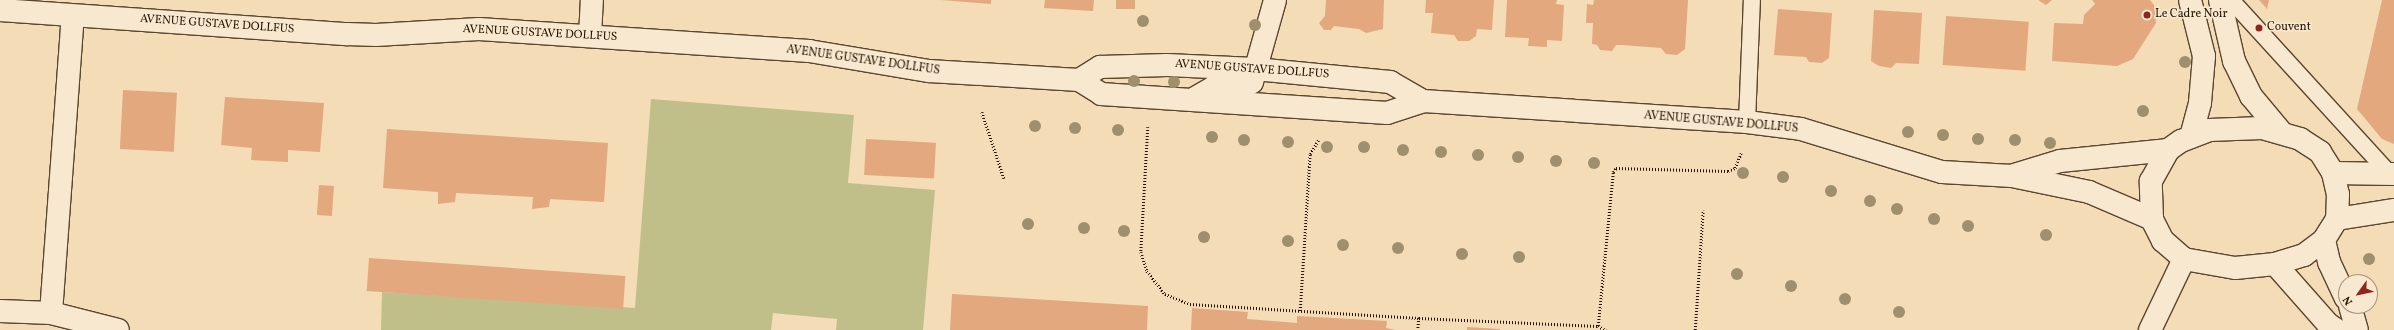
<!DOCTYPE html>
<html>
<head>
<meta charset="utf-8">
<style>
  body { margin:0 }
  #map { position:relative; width:2394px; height:330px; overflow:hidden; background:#f4dcb6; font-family:Vollkorn,serif }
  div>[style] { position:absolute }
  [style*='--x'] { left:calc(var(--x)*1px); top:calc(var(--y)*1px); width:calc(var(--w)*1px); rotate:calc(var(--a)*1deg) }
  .green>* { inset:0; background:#c1bf89 }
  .building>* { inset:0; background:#e3a87e; transform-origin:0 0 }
  .path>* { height:2.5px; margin-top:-1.25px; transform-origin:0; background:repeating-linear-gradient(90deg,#251401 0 1px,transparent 0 3px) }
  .roads { filter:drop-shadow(1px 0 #59462e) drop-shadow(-1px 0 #59462e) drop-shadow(0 1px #59462e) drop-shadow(0 -1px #59462e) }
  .service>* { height:16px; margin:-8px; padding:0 8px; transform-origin:8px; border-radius:8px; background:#f8e8d0 }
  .minor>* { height:22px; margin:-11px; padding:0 11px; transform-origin:11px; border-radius:11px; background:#f8e8d0 }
  .tertiary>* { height:22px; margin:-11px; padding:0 11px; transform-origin:11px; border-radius:11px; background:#f8e8d0 }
  .secondary>* { height:22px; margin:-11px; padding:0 11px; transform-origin:11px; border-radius:11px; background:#f8e8d0 }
  .trees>* { width:12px; height:12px; margin:-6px; border-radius:50%; background:#a08f6d }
  .dots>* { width:11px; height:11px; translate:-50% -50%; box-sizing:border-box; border:2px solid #f8e8d0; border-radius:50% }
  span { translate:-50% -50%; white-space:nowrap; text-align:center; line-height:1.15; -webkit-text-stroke:3px #f8e8d0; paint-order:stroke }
  .poi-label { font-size:12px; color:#251401 }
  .left { translate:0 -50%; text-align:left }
  .street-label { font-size:12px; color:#251401 }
  .north { position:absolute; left:2338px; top:274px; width:40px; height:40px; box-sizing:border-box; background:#f8e8d0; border:1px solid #a4937d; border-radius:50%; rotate:237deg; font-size:11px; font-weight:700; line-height:16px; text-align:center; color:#251401 }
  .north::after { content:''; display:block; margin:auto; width:14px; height:18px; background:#8f2418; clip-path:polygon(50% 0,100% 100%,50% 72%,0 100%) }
</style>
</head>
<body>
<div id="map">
  <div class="green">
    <i style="clip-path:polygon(651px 99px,854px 115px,848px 183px,935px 190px,923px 330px,836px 330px,837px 319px,773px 313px,771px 330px,381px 330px,382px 292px,635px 308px)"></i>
  </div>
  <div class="building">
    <i style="clip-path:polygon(941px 0,991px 0,991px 4px)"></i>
    <i style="clip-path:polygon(1045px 0,1094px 0,1093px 11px,1044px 8px)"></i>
    <i style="left:1116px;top:0;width:19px;height:9px"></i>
    <i style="clip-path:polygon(1326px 0,1384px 0,1383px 29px,1366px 33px,1359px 29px,1334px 26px,1331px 30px,1324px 30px,1319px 23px,1325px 16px)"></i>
    <i style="clip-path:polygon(1426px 0,1494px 0,1492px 30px,1477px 29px,1476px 36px,1469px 41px,1458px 41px,1454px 35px,1431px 33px,1433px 13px,1425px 13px)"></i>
    <i style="clip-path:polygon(1507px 0,1557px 0,1556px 4px,1564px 5px,1562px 41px,1547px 40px,1547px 47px,1528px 46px,1529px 38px,1505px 37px)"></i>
    <i style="clip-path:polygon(1594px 0,1688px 0,1685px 49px,1677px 55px,1666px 54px,1661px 48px,1622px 45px,1616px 45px,1612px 51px,1600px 50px,1597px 45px,1592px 44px,1593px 23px,1586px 23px,1587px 4px,1593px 5px)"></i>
    <i style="clip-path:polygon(2038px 0,2052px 0,2046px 5px)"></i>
    <i style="clip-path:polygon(2092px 0,2150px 0,2154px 5px,2156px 23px,2133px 59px,2117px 66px,2052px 61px,2054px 23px,2083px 24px,2084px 15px,2095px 4px)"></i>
    <i style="clip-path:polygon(2259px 0,2269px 0,2267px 9px)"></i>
    <i style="clip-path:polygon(2382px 0,2394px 0,2394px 144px,2382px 139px,2357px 109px)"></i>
    <i style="clip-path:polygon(1778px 9px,1832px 13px,1829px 58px,1822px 63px,1809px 62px,1806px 57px,1774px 55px)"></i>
    <i style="clip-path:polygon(1874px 10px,1922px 13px,1919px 64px,1896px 63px,1891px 68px,1879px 66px,1871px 61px)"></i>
    <i style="left:1946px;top:16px;width:83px;height:49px;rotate:4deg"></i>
    <i style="left:123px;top:90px;width:54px;height:59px;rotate:3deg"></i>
    <i style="clip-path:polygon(225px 97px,324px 103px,320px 152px,288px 150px,288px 162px,269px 161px,251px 160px,252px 148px,221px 145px)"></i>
    <i style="clip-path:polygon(387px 129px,608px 143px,604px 202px,550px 199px,549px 207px,532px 209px,533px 197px,456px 193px,455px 202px,438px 204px,438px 192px,383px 188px)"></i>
    <i style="left:866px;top:139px;width:70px;height:36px;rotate:3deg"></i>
    <i style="left:319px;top:185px;width:15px;height:30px;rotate:4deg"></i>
    <i style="left:369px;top:258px;width:257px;height:33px;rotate:4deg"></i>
    <i style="clip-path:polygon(952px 294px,1148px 306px,1147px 330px,950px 330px)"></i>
    <i style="clip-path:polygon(1192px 308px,1248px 312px,1247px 319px,1297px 323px,1297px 316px,1387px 321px,1386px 328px,1396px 330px,1191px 330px)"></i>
    <i style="clip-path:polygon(1467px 327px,1500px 329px,1500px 330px,1467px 330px)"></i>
  </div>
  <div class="path">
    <i style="--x:982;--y:112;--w:70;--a:71.6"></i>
    <i style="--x:1148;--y:127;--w:125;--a:93.2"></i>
    <i style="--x:1141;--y:252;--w:20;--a:72"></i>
    <i style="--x:1147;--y:271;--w:29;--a:52"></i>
    <i style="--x:1165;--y:294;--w:27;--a:22"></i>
    <i style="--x:1190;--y:304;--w:229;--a:3.5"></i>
    <i style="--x:1419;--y:318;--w:12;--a:95"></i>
    <i style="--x:1300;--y:311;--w:157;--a:-86.4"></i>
    <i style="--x:1310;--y:154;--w:17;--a:-59"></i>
    <i style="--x:1419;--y:318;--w:179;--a:2.6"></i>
    <i style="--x:1598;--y:326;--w:9;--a:27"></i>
    <i style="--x:1598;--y:326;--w:155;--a:-84.4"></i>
    <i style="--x:1613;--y:172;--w:5;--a:-53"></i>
    <i style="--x:1616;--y:168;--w:112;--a:1.5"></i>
    <i style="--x:1728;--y:171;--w:8;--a:-23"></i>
    <i style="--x:1735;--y:168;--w:16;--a:-68"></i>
    <i style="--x:1695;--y:330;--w:120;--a:-86.2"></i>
  </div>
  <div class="roads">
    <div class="service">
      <i style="--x:2231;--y:0;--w:236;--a:47.6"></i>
      <i style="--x:1747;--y:122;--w:122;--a:-87.7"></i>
    </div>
    <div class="minor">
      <i style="--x:590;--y:36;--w:36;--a:-87"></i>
      <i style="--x:1195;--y:98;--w:22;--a:-30"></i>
      <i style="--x:1214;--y:87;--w:38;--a:-7"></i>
      <i style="--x:1252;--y:82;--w:85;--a:-74.3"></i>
      <i style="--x:2333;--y:173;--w:61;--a:0.9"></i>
      <i style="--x:2337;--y:219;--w:58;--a:-9"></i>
      <i style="--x:0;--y:311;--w:51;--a:2.2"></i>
      <i style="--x:51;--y:313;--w:69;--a:14.2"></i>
      <i style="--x:51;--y:313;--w:298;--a:-85.8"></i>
      <i style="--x:2150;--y:330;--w:79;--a:-64.4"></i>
    </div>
    <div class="tertiary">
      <i style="--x:2190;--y:0;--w:58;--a:76"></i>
      <i style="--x:2204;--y:56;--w:47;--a:94.9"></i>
      <i style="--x:2200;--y:103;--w:35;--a:105"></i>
      <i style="--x:2220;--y:0;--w:63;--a:77.1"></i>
      <i style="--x:2234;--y:61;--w:39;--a:64"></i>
      <i style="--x:2251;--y:96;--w:47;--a:50.2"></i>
    </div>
    <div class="secondary">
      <i style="--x:0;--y:10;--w:348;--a:4"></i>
      <i style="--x:347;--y:34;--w:29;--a:2"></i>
      <i style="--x:376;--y:35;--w:103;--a:-3.3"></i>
      <i style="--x:479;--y:29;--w:331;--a:3.8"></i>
      <i style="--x:809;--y:51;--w:122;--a:9.5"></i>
      <i style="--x:929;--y:71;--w:150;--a:3.4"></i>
      <i style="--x:1079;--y:80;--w:26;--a:32"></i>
      <i style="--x:1101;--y:94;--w:287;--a:3.8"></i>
      <i style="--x:1387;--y:113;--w:38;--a:-18"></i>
      <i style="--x:1423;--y:101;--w:325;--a:3.7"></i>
      <i style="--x:1747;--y:122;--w:54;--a:7.4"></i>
      <i style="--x:1801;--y:129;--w:147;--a:17"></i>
      <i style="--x:1942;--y:172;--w:70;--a:3.3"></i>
      <i style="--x:2012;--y:176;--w:79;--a:11.7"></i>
      <i style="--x:2089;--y:192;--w:69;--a:23.2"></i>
      <i style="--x:1079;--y:80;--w:25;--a:-32"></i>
      <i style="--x:1100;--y:67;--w:67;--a:-1.7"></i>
      <i style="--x:1167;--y:65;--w:88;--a:2.6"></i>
      <i style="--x:1255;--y:69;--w:136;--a:5.5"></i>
      <i style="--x:1390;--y:82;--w:38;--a:30"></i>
      <i style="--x:2262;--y:128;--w:40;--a:16"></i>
      <i style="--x:2300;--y:139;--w:24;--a:33"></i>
      <i style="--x:2320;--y:152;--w:25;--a:58"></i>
      <i style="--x:2333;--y:173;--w:22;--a:77"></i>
      <i style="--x:2338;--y:194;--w:25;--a:92"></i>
      <i style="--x:2337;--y:219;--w:25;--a:122"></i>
      <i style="--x:2324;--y:240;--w:25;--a:143"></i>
      <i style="--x:2304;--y:255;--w:30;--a:163"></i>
      <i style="--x:2275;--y:264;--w:40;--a:174.3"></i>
      <i style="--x:2235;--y:268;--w:52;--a:-170"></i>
      <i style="--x:2184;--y:259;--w:28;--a:-139"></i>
      <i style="--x:2163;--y:241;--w:25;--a:-117"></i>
      <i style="--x:2152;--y:219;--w:38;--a:-92"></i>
      <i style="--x:2151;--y:181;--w:35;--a:-61"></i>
      <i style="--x:2168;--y:150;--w:16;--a:-35"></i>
      <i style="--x:2181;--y:141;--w:30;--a:-21"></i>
      <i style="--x:2209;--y:130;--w:53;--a:-2.2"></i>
      <i style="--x:2014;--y:175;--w:48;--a:-16.9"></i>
      <i style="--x:2060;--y:161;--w:109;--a:-5.8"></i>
      <i style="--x:2324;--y:240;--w:23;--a:77"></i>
      <i style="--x:2329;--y:262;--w:40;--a:65"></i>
      <i style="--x:2275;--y:264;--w:80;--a:48.5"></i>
      <i style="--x:2328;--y:324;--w:11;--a:34"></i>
      <i style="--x:2350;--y:306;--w:25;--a:74"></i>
    </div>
  </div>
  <div class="trees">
    <i style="left:1143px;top:21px"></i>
    <i style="left:1255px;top:25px"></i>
    <i style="left:2185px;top:62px"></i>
    <i style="left:1134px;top:81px"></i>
    <i style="left:1174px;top:82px"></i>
    <i style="left:2143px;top:111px"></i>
    <i style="left:1035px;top:126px"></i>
    <i style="left:1075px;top:128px"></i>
    <i style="left:1118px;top:130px"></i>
    <i style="left:1908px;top:132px"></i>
    <i style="left:1943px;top:135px"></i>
    <i style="left:1212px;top:137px"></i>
    <i style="left:1978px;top:139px"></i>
    <i style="left:1244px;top:140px"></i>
    <i style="left:2015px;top:140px"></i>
    <i style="left:1288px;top:142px"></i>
    <i style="left:2050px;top:143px"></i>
    <i style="left:1327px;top:147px"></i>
    <i style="left:1364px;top:147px"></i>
    <i style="left:1403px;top:150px"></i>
    <i style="left:1441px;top:152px"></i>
    <i style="left:1478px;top:155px"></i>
    <i style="left:1518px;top:157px"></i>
    <i style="left:1556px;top:161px"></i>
    <i style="left:1594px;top:163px"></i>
    <i style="left:1743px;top:173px"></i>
    <i style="left:1783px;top:177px"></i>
    <i style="left:1831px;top:191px"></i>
    <i style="left:1870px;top:201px"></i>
    <i style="left:1897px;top:209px"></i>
    <i style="left:1934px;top:219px"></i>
    <i style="left:1028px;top:224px"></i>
    <i style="left:1968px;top:226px"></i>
    <i style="left:1084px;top:228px"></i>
    <i style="left:1124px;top:231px"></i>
    <i style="left:2046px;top:235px"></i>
    <i style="left:1204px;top:237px"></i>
    <i style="left:1288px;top:241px"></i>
    <i style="left:1343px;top:245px"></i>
    <i style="left:1398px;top:248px"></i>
    <i style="left:1462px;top:254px"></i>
    <i style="left:1519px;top:257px"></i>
    <i style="left:2369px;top:259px"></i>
    <i style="left:1737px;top:274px"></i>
    <i style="left:1791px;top:286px"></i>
    <i style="left:1845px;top:299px"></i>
    <i style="left:1899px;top:312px"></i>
  </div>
  <div class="dots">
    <i style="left:2147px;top:15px;background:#8f2418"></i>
    <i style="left:2259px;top:28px;background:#8f2418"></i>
  </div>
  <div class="poi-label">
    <span class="left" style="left:2155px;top:15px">Le Cadre Noir</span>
    <span class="left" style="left:2267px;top:28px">Couvent</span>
  </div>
  <div class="street-label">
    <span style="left:217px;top:25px;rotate:4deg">AVENUE GUSTAVE DOLLFUS</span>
    <span style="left:540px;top:34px;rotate:3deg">AVENUE GUSTAVE DOLLFUS</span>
    <span style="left:863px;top:61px;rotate:8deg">AVENUE GUSTAVE DOLLFUS</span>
    <span style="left:1252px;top:70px;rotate:4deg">AVENUE GUSTAVE DOLLFUS</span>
    <span style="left:1721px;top:123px;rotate:5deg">AVENUE GUSTAVE DOLLFUS</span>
  </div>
  <div class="north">N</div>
</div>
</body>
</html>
